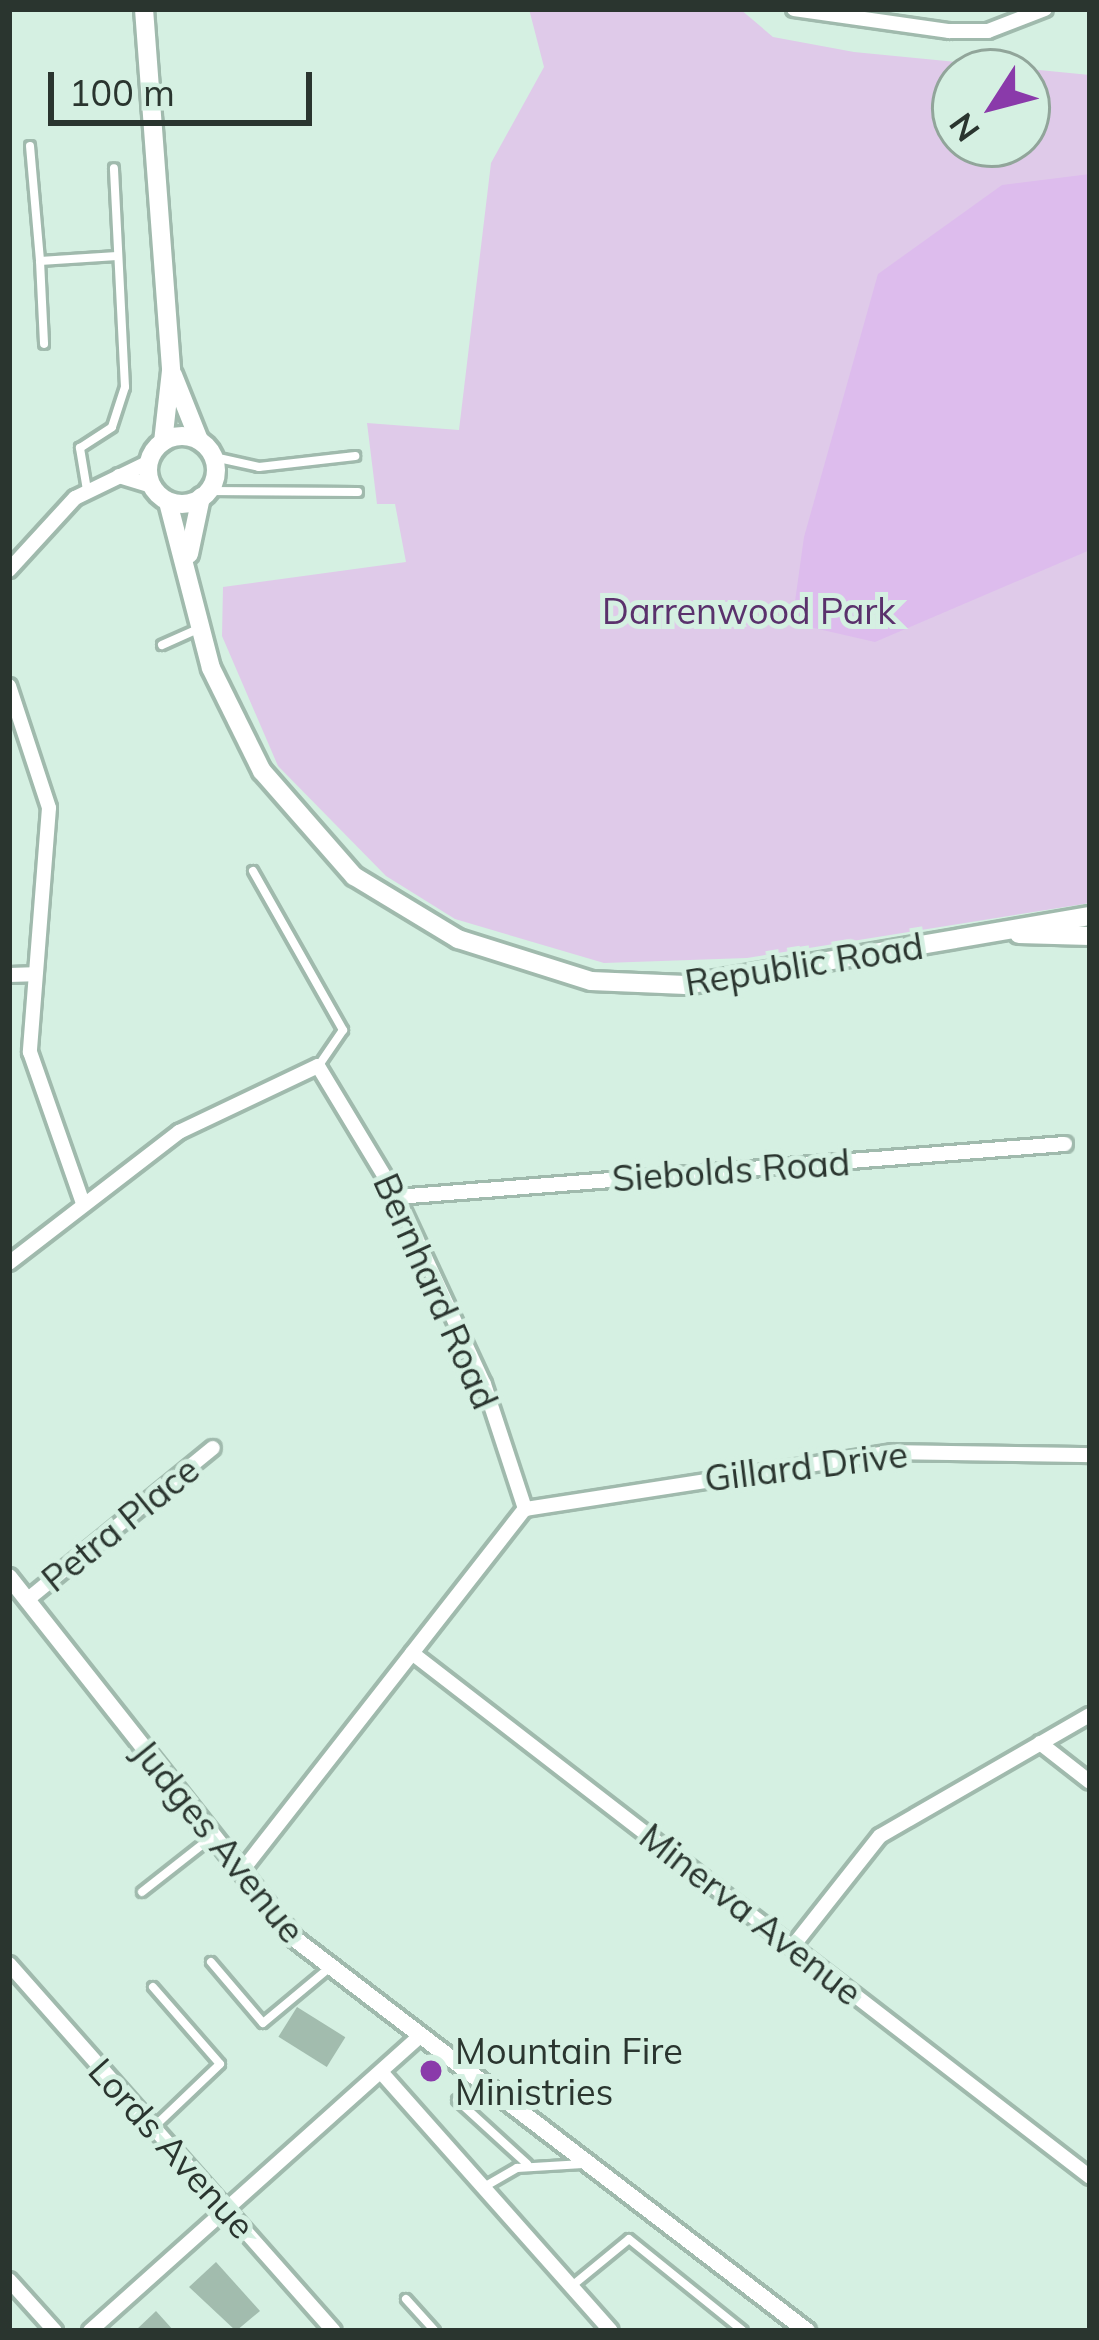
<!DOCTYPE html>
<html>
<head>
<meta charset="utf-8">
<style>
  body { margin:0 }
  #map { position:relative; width:1099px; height:2340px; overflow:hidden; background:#d5f0e2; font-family:Mulish,sans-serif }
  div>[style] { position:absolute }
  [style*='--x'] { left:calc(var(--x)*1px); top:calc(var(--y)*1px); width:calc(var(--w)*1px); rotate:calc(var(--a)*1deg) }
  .green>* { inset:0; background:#dfcae9 }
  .water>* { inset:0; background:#ddbced }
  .building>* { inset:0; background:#a2bcae; transform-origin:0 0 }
  .roads { filter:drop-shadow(3px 0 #a0baad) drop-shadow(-3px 0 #a0baad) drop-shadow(0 3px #a0baad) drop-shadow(0 -3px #a0baad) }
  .service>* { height:8px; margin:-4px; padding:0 4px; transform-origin:4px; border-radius:4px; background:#fff }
  .minor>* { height:14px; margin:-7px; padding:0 7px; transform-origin:7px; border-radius:7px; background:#fff }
  .tertiary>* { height:16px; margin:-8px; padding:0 8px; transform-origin:8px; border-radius:8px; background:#fff }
  .secondary>* { height:18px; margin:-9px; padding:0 9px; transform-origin:9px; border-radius:9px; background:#fff }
  .secondary>.ring { margin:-9px; padding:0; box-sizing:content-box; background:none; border:18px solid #fff; border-radius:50% }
  .dots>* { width:33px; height:33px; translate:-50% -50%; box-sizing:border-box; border:6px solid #d5f0e2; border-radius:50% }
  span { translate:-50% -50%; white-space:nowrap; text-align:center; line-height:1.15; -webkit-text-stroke:10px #d5f0e2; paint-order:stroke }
  .park-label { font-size:36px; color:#5a316c }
  .street-label { font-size:36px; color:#2a352f }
  .poi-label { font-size:36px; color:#2a352f }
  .left { translate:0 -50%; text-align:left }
  .frame { position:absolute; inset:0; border:12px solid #2a352f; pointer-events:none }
  .north { position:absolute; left:931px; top:48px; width:120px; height:120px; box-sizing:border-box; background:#d5f0e2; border:3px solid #91a59a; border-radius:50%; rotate:234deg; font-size:33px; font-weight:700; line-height:48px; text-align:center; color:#2a352f }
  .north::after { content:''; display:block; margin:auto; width:42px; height:54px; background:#8a3aaa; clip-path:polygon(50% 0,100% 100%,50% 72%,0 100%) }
  .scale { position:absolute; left:48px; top:72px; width:264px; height:54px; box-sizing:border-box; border:6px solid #2a352f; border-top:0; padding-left:15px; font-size:36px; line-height:42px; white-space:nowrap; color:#2a352f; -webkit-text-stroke:9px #d5f0e2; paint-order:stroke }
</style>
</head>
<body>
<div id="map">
  <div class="green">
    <i style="clip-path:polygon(evenodd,529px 9px,740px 9px,773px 37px,854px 52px,1090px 75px,1090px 903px,747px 958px,604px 963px,455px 919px,386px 876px,278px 766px,222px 636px,223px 587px,406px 562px,395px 504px,377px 504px,367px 423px,459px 430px,491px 163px,544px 67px,529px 9px,955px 72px,1027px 72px,1027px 144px,955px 144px,955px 72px)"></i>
  </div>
  <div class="water">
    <i style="clip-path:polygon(1090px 174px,1090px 550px,875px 642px,792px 623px,804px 537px,878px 274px,1002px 185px)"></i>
  </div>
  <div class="building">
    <i style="left:297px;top:2007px;width:57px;height:35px;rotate:32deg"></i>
    <i style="clip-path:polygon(216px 2262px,260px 2311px,236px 2331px,189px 2287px)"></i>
    <i style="clip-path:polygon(156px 2311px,174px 2331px,135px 2331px)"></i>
  </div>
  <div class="roads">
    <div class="service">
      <i style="--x:30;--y:146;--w:115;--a:85"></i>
      <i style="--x:40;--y:261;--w:77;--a:-3.7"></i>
      <i style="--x:40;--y:261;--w:83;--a:87.2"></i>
      <i style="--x:214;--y:457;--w:46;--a:12.5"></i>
      <i style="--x:259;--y:467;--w:97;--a:-6.5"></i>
      <i style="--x:87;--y:490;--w:43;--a:-99.5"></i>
      <i style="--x:80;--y:448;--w:38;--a:-33"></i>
      <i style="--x:112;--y:427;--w:42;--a:-72"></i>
      <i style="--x:125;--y:387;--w:219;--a:-92.9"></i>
      <i style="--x:208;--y:491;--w:150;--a:0.4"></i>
      <i style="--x:162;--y:645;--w:39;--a:-24"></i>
      <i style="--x:253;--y:871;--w:183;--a:60.5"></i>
      <i style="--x:343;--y:1030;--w:42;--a:124.4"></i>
      <i style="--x:142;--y:1892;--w:89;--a:-38.2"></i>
      <i style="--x:211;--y:1962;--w:80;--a:49.6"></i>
      <i style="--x:263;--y:2023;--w:86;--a:-39.8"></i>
      <i style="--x:153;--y:1987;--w:102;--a:49"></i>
      <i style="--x:220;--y:2064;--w:90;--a:136.4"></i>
      <i style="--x:457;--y:2100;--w:95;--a:42.4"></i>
      <i style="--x:484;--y:2187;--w:38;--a:-30"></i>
      <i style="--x:517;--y:2168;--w:66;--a:-3.5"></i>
      <i style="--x:573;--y:2285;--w:72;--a:-39.4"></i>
      <i style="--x:629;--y:2239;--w:146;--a:38.9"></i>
      <i style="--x:406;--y:2299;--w:43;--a:47.8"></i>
    </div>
    <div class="minor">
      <i style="--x:794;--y:9;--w:157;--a:8.1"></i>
      <i style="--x:949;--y:31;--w:39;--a:0"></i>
      <i style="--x:988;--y:31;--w:61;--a:-21.1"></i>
      <i style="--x:119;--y:476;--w:37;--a:17"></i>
      <i style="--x:9;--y:570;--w:98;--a:-47.5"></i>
      <i style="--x:75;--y:498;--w:82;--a:-25.9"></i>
      <i style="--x:9;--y:686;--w:128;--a:71.8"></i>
      <i style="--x:49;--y:808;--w:245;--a:94.5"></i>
      <i style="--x:30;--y:1052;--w:160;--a:70.7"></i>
      <i style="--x:9;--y:975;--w:24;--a:-2"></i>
      <i style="--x:397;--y:1197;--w:670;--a:-4.54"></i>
      <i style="--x:9;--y:1263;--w:215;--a:-37.6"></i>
      <i style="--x:179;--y:1132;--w:154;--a:-25.4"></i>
      <i style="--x:318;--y:1066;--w:153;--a:58.9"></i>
      <i style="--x:397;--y:1197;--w:206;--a:65.1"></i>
      <i style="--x:484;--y:1384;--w:132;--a:71.8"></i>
      <i style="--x:27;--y:1600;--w:240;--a:-39.3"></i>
      <i style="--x:412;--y:1653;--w:857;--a:37.7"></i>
      <i style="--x:1040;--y:1743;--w:63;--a:38"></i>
      <i style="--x:241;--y:1872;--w:461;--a:-52"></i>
      <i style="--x:525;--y:1509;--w:371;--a:-8.8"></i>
      <i style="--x:892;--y:1452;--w:198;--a:0.9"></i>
      <i style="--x:793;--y:1946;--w:140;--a:-51.7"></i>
      <i style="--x:880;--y:1836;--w:242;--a:-30"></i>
      <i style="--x:9;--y:1964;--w:490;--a:48.5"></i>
      <i style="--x:381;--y:2072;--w:346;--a:48.4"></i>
      <i style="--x:9;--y:2280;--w:69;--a:48"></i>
      <i style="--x:90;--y:2331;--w:443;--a:-41.8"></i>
    </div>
    <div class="tertiary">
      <i style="--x:9;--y:1577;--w:461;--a:51.7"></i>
      <i style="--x:295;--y:1939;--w:645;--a:37.44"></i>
    </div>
    <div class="secondary">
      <i style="--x:144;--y:9;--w:363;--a:85.7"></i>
      <i style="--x:171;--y:371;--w:71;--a:96.4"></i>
      <i style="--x:173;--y:375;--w:70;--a:68.2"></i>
      <i class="ring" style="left:148px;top:436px;width:50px;height:50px"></i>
      <i style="--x:168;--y:502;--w:171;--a:75.5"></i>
      <i style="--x:211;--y:668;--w:115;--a:63.7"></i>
      <i style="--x:262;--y:771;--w:140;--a:48.8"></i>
      <i style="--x:354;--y:876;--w:122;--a:31.2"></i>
      <i style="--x:458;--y:939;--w:139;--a:17.5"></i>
      <i style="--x:591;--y:981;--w:95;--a:2.4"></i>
      <i style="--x:686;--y:985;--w:410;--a:-9.7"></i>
      <i style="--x:189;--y:554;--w:58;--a:-78.1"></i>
      <i style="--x:1019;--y:934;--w:71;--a:1.6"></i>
    </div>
  </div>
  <div class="dots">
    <i style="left:431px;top:2071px;background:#8a3aaa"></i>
  </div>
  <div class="park-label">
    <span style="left:749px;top:611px">Darrenwood Park</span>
  </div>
  <div class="street-label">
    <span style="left:804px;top:964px;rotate:-9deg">Republic Road</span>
    <span style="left:731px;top:1170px;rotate:-4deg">Siebolds Road</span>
    <span style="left:436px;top:1291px;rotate:66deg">Bernhard Road</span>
    <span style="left:806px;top:1466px;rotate:-7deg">Gillard Drive</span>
    <span style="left:120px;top:1524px;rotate:-39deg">Petra Place</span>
    <span style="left:219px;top:1841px;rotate:51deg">Judges Avenue</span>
    <span style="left:751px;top:1914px;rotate:38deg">Minerva Avenue</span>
    <span style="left:172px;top:2148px;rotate:48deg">Lords Avenue</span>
  </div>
  <div class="poi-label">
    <span class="left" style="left:455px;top:2071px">Mountain Fire<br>Ministries</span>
  </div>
  <div class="frame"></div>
  <div class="north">N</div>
  <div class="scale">100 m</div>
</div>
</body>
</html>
